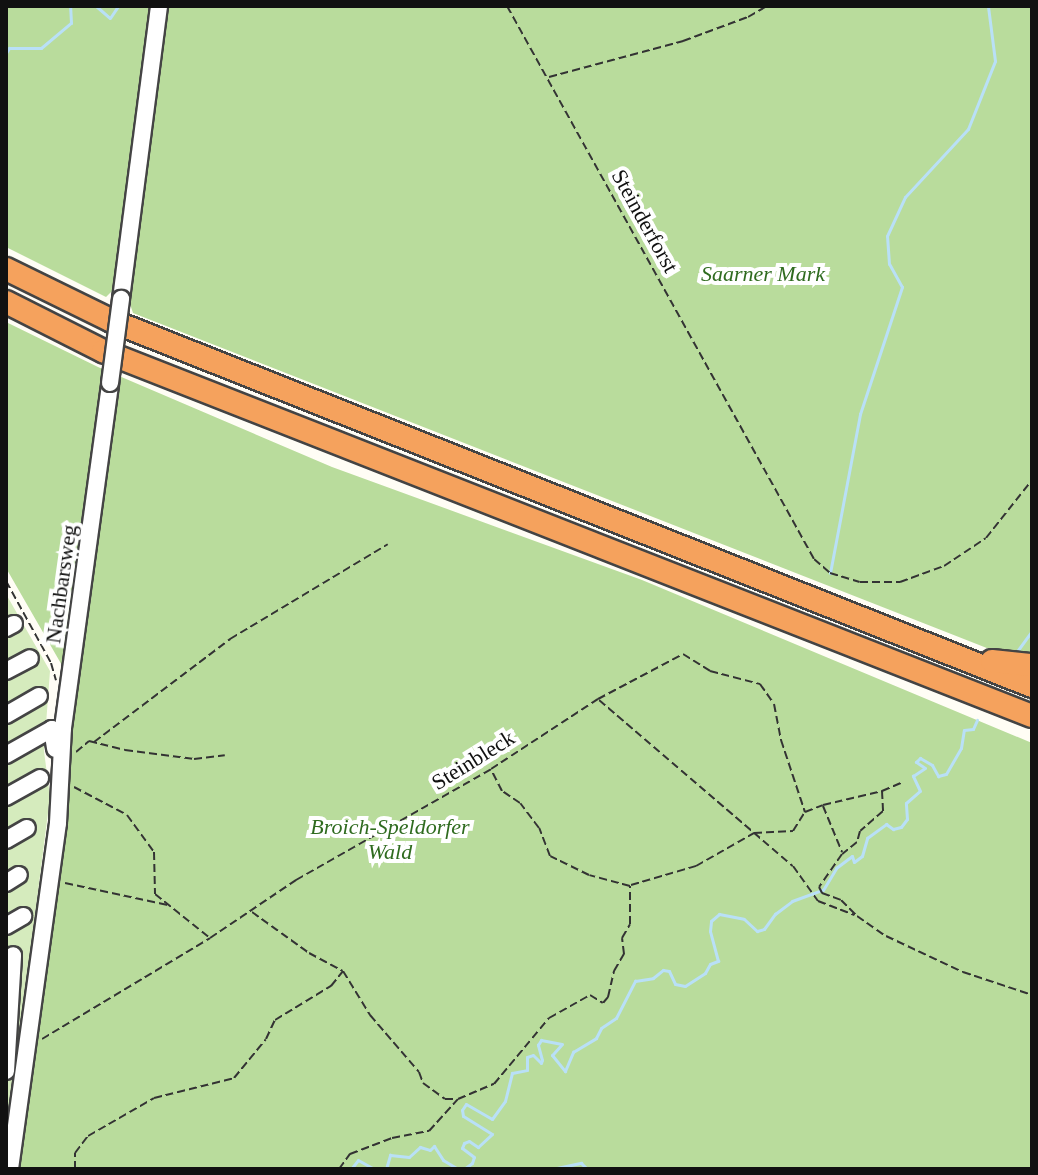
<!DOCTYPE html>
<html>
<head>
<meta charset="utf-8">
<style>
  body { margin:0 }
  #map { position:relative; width:1038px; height:1175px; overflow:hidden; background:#fffdf5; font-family:"Times New Roman",serif }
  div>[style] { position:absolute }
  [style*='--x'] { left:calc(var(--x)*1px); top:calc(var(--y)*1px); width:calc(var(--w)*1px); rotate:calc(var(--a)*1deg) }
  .green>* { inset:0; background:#d5ebbd }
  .forest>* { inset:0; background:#b9dc9c }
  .stream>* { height:3px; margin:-1.5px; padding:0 1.5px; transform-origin:1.5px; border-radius:1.5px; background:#b9e0f7 }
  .path>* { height:2px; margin-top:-1px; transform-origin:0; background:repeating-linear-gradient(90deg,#333 0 8px,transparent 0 12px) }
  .roads { filter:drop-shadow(2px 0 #444) drop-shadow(-2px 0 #444) drop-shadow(0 2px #444) drop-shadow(0 -2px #444) }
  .minor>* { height:16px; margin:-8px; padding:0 8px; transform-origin:8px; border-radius:8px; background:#fff }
  .highway>* { height:22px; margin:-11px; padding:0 11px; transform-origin:11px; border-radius:11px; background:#f5a25d }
  .bridges { filter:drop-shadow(2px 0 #444) drop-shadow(-2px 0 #444) drop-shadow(0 2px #444) drop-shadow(0 -2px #444) }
  .minor-bridge>* { height:16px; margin:-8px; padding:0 8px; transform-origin:8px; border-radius:8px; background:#fff }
  span { translate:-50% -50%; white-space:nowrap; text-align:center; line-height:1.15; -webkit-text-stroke:8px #fff; paint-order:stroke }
  .street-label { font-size:22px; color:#111 }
  .park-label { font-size:22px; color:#2f6b1f; font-style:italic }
  .frame { position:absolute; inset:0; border:8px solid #111; pointer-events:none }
</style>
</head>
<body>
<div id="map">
  <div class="green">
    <i style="clip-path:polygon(6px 594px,50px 671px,44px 751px,50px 797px,6px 1144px)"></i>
  </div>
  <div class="forest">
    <i style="clip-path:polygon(6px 6px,1032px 6px,1032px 659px,1020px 661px,133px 313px,127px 295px,113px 290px,106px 297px,6px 247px)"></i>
    <i style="clip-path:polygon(6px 322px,98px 367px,332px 467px,642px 580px,1032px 743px,1032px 1169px,14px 1169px,71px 681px,6px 568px)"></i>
  </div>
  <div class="stream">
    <i style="--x:96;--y:6;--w:18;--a:41"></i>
    <i style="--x:110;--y:18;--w:14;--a:-56"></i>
    <i style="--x:6;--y:53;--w:6;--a:-59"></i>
    <i style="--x:9;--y:48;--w:32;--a:0"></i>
    <i style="--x:41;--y:48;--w:39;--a:-40"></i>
    <i style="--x:71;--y:23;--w:17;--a:-93"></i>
    <i style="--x:830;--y:573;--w:162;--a:-79.3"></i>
    <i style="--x:860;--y:414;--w:134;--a:-71.7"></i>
    <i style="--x:902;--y:287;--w:26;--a:-119"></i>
    <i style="--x:889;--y:264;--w:28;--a:-94"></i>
    <i style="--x:887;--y:236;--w:43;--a:-65.2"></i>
    <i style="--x:905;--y:197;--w:93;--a:-47.2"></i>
    <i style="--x:968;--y:129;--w:73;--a:-68.3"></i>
    <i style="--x:995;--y:61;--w:55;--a:-97.3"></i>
    <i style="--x:1015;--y:654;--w:29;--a:-54"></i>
    <i style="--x:351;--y:1169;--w:11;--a:-52"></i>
    <i style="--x:358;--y:1160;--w:18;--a:29"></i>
    <i style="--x:386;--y:1169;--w:15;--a:-74"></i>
    <i style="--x:390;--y:1155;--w:19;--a:6"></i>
    <i style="--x:409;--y:1157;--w:15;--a:-42"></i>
    <i style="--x:420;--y:1147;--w:10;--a:17"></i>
    <i style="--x:430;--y:1150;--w:6;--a:-45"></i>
    <i style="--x:434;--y:1146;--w:17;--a:57"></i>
    <i style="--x:443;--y:1160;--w:17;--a:31"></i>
    <i style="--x:464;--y:1169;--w:10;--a:-37"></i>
    <i style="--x:472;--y:1163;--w:6;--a:-72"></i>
    <i style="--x:474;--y:1157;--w:15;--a:-143"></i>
    <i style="--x:462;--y:1148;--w:5;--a:-68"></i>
    <i style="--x:464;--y:1143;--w:5;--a:-22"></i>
    <i style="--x:469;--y:1141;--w:11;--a:34"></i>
    <i style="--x:478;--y:1147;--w:19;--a:-43"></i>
    <i style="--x:492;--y:1134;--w:34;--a:-148"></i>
    <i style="--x:463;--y:1116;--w:6;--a:-99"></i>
    <i style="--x:462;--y:1110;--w:7;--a:-56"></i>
    <i style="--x:466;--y:1104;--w:30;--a:30"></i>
    <i style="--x:492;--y:1119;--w:22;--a:-54"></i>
    <i style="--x:505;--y:1101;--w:29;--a:-76"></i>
    <i style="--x:512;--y:1073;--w:15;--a:-11"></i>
    <i style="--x:527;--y:1070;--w:13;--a:-90"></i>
    <i style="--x:527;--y:1057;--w:6;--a:-18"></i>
    <i style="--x:533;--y:1055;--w:11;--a:45"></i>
    <i style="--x:541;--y:1063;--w:3;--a:-72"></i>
    <i style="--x:542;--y:1060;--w:16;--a:-105"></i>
    <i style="--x:538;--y:1045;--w:6;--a:-59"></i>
    <i style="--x:541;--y:1040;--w:21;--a:11"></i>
    <i style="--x:562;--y:1044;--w:15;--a:132"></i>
    <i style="--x:552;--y:1055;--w:21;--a:51"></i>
    <i style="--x:565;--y:1071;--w:21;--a:-67"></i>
    <i style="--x:573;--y:1052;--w:27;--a:-31"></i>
    <i style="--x:596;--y:1038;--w:11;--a:-63"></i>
    <i style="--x:601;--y:1028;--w:18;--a:-34"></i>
    <i style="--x:616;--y:1018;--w:42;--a:-62.8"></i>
    <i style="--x:635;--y:981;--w:18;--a:-9"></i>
    <i style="--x:653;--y:978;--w:13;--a:-39"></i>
    <i style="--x:663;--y:970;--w:6;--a:9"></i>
    <i style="--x:669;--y:971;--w:14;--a:65"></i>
    <i style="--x:675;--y:984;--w:10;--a:11"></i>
    <i style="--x:685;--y:986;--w:24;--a:-33"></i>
    <i style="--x:705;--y:973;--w:10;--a:-61"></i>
    <i style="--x:710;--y:964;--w:9;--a:-21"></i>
    <i style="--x:718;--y:961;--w:31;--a:-105"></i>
    <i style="--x:710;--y:931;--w:10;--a:-84"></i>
    <i style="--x:711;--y:921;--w:11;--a:-41"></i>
    <i style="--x:719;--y:914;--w:25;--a:11"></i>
    <i style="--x:744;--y:919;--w:18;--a:43"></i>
    <i style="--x:757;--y:931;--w:7;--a:-16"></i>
    <i style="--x:764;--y:929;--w:19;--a:-54"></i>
    <i style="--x:775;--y:914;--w:21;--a:-37"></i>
    <i style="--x:792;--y:901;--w:33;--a:-20"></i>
    <i style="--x:823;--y:890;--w:26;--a:-59"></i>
    <i style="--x:836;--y:868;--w:20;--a:-37"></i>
    <i style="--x:852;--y:856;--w:6;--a:72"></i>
    <i style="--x:854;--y:862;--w:10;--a:-37"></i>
    <i style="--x:862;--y:856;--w:19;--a:-74"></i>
    <i style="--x:867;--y:838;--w:24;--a:-36"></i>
    <i style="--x:886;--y:824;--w:9;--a:36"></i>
    <i style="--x:893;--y:829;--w:8;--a:-14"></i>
    <i style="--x:901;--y:827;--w:10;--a:-53"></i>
    <i style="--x:907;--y:819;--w:16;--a:-94"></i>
    <i style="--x:906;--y:803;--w:18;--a:-41"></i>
    <i style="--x:920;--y:791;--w:17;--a:-115"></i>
    <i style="--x:913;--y:776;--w:14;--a:-34"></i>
    <i style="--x:925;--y:768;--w:11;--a:-146"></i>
    <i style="--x:916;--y:762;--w:6;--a:-45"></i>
    <i style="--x:920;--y:758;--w:14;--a:30"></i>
    <i style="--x:932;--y:765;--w:13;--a:61"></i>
    <i style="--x:938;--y:776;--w:8;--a:-14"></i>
    <i style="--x:946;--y:774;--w:30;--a:-60"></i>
    <i style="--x:961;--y:748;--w:18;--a:-81"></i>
    <i style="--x:964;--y:730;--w:9;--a:-6"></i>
    <i style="--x:973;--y:729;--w:10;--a:-66"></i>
    <i style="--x:552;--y:1169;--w:30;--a:-12"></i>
    <i style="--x:581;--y:1163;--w:8;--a:45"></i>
  </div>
  <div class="path">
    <i style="--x:507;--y:6;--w:633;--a:60.96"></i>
    <i style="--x:814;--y:559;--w:21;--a:41"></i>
    <i style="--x:830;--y:573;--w:31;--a:17"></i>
    <i style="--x:860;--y:582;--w:40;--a:0"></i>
    <i style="--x:900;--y:582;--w:47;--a:-20"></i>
    <i style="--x:944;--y:566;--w:50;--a:-33.7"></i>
    <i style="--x:986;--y:538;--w:74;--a:-51.6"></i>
    <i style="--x:549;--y:77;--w:139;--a:-15"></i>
    <i style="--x:683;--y:41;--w:69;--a:-20.3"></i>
    <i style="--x:748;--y:17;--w:22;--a:-30"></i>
    <i style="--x:6;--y:581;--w:94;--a:61.2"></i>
    <i style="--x:51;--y:663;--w:18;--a:74"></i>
    <i style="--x:599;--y:700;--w:255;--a:40.6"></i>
    <i style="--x:793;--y:866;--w:43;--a:54.5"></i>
    <i style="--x:818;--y:901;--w:39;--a:21"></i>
    <i style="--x:94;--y:742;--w:171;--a:-37.1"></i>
    <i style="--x:230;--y:639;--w:184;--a:-31"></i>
    <i style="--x:76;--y:752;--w:17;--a:-40"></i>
    <i style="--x:89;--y:741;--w:37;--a:14"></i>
    <i style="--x:125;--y:750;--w:70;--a:7.4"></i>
    <i style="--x:194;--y:759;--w:31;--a:-7"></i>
    <i style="--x:74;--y:787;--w:60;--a:27.8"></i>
    <i style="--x:127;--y:815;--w:46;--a:53.9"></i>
    <i style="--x:154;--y:852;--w:42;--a:88.6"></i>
    <i style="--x:155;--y:894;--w:70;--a:38.7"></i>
    <i style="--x:882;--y:791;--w:20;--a:87"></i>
    <i style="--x:883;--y:811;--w:30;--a:139"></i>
    <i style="--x:860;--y:831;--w:11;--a:105"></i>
    <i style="--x:857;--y:842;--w:19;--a:141"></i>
    <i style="--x:842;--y:854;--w:40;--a:124.9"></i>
    <i style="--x:819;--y:887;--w:7;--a:63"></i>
    <i style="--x:822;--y:893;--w:20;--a:20"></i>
    <i style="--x:841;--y:900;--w:23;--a:45"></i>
    <i style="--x:857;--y:916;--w:35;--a:35"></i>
    <i style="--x:886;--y:936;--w:85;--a:25.1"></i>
    <i style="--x:963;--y:972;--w:73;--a:18.4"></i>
    <i style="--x:823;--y:806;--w:50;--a:67.6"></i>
    <i style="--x:65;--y:883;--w:105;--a:12.1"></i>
    <i style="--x:631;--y:885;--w:68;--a:-16.3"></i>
    <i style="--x:696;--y:866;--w:67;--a:-29.6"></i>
    <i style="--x:754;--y:833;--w:39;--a:-3"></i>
    <i style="--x:793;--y:831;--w:22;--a:-58"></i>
    <i style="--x:805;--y:812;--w:19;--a:-21"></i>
    <i style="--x:823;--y:805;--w:61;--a:-13.3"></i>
    <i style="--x:882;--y:791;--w:21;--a:-23"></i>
    <i style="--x:252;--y:912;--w:70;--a:35.7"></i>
    <i style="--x:309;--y:953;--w:38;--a:28"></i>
    <i style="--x:343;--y:971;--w:52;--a:58.5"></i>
    <i style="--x:370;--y:1015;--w:75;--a:49.3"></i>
    <i style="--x:419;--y:1072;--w:12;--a:70"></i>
    <i style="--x:423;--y:1083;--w:27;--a:36"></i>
    <i style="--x:445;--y:1099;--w:11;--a:0"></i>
    <i style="--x:42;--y:1039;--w:196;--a:-31"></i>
    <i style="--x:210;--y:938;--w:104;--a:-34"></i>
    <i style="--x:296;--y:880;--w:224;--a:-29.6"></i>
    <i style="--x:491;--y:769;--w:128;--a:-33.2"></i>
    <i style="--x:598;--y:699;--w:96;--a:-27.9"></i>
    <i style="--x:683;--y:654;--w:32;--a:32"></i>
    <i style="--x:710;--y:671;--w:52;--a:14.6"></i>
    <i style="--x:760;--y:684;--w:24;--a:55"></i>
    <i style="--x:774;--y:704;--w:37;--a:79"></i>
    <i style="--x:781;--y:740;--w:76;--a:71.6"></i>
    <i style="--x:75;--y:1169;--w:16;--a:-90"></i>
    <i style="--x:75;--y:1153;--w:21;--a:-53"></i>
    <i style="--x:88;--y:1136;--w:76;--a:-29.9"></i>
    <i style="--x:154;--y:1098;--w:82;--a:-14"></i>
    <i style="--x:234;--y:1078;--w:50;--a:-50.6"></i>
    <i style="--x:266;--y:1039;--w:21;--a:-65"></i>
    <i style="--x:275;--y:1020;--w:66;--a:-31.3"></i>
    <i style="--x:331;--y:986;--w:19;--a:-51"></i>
    <i style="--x:339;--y:1169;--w:19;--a:-54"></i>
    <i style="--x:350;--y:1154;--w:45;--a:-20.9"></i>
    <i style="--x:392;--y:1138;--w:38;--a:-11"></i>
    <i style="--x:429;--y:1131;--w:43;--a:-47.8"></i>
    <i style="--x:458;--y:1099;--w:39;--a:-23"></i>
    <i style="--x:494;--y:1084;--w:86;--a:-50.2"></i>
    <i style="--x:549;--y:1018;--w:47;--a:-29.3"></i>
    <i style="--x:590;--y:995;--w:15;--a:32"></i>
    <i style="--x:603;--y:1003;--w:8;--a:-50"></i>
    <i style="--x:608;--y:997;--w:27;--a:-77"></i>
    <i style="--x:614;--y:971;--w:20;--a:-60"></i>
    <i style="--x:624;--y:954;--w:16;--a:-97"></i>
    <i style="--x:622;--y:938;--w:16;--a:-60"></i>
    <i style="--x:630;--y:924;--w:38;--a:-90"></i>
    <i style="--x:630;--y:886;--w:42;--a:-165"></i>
    <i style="--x:589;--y:875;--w:43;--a:-154"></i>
    <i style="--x:550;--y:856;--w:30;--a:-111"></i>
    <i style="--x:539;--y:828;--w:31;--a:-127"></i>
    <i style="--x:520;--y:803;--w:22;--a:-146"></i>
    <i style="--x:502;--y:791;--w:25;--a:-117"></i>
  </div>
  <div class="roads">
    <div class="minor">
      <i style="--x:121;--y:299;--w:295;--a:-82.6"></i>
      <i style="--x:6;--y:628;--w:9;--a:-27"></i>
      <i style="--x:6;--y:671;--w:27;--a:-28"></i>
      <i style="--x:6;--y:715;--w:38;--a:-30"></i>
      <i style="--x:6;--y:755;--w:53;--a:-29.5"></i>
      <i style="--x:52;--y:729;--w:20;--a:81"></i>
      <i style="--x:6;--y:797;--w:39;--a:-29"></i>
      <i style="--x:6;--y:840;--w:24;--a:-30"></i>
      <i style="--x:6;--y:883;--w:15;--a:-32"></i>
      <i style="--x:6;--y:926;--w:20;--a:-30"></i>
      <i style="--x:6;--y:1071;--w:116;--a:-86.5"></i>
      <i style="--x:10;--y:1169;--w:349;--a:-82.1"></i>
      <i style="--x:58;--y:823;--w:95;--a:-87"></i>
      <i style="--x:63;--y:728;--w:348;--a:-82.2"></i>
    </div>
    <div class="highway">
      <i style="--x:6;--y:269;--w:118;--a:26.1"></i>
      <i style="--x:112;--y:321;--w:990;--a:21.64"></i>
      <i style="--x:6;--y:302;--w:109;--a:26.8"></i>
      <i style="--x:103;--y:351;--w:998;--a:21.45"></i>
      <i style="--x:992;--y:661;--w:38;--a:6"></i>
    </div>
  </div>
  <div class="bridges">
    <div class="minor-bridge">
      <i style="--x:110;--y:383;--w:85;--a:-82.5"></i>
    </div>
  </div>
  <div class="street-label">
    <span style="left:645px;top:221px;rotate:61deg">Steinderforst</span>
    <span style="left:61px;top:584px;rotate:-82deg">Nachbarsweg</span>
    <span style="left:473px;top:760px;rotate:-32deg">Steinbleck</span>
  </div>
  <div class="park-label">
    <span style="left:763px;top:274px">Saarner Mark</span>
    <span style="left:390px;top:839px">Broich-Speldorfer<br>Wald</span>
  </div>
  <div class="frame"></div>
</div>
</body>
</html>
